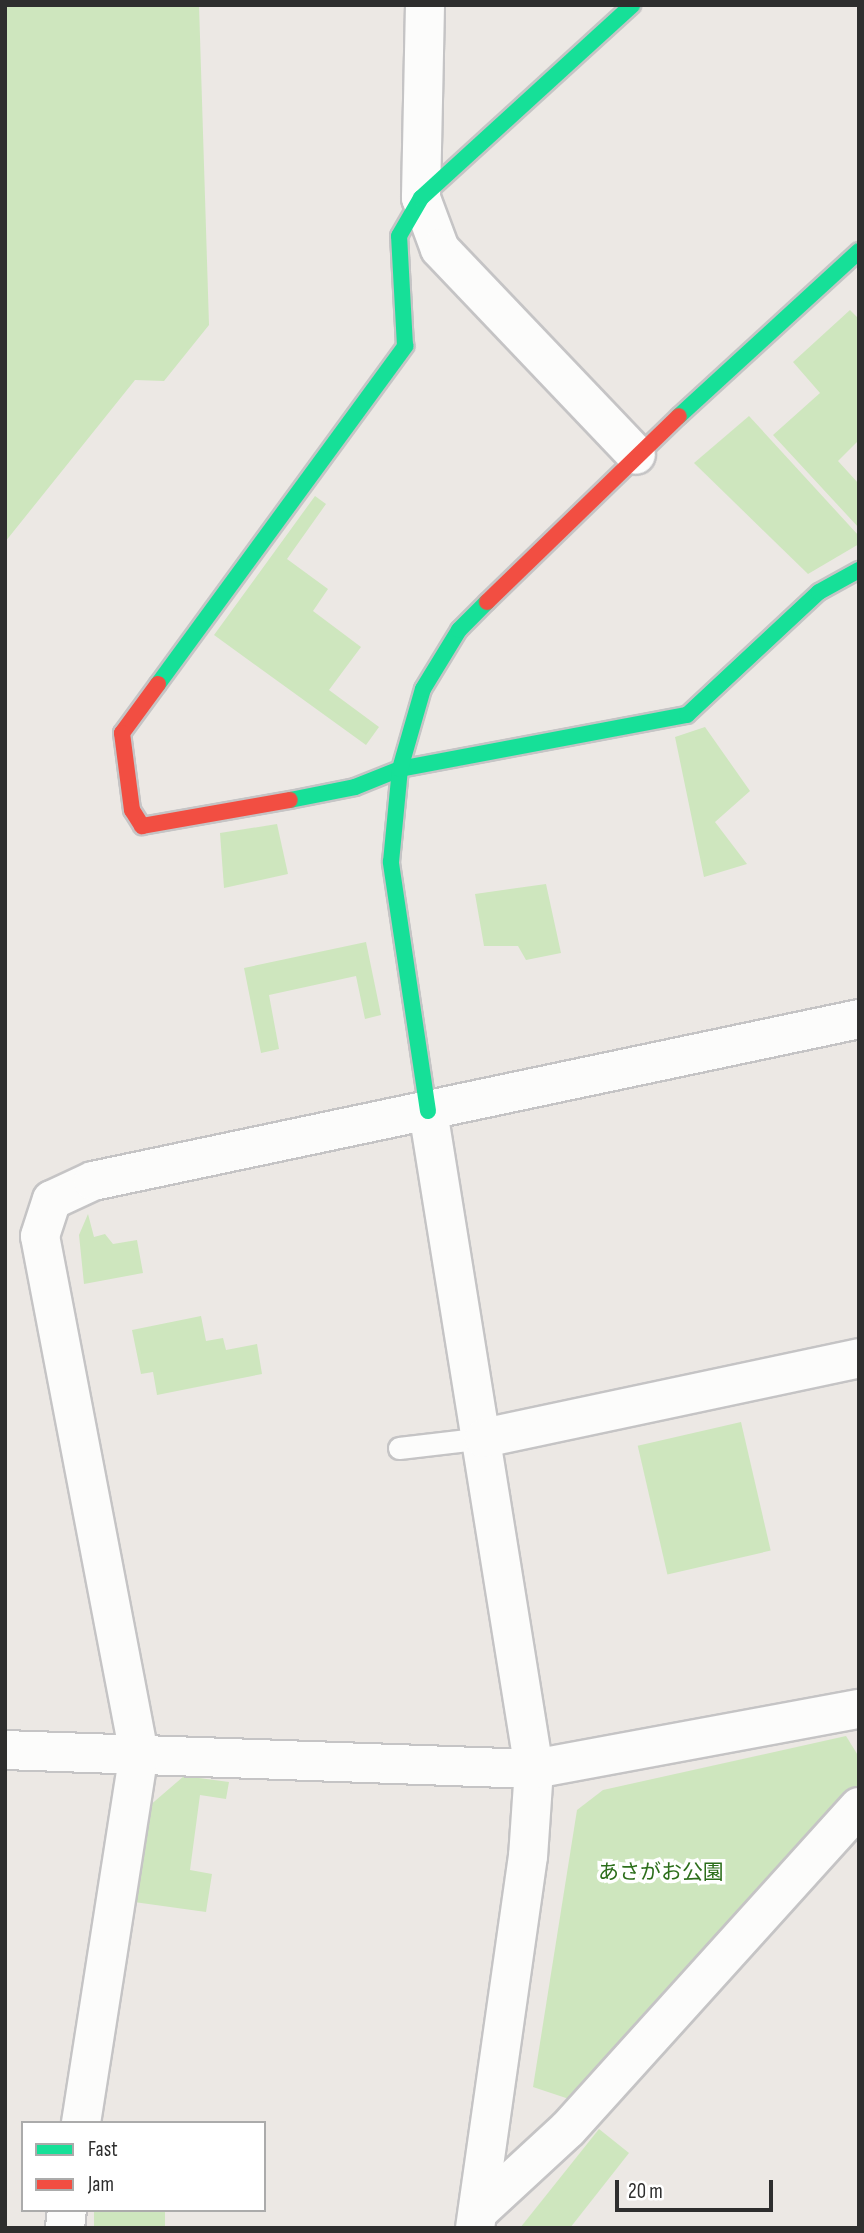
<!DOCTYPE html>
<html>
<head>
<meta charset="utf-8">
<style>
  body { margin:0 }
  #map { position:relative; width:864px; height:2233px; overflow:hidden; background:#ece8e4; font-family:"Sofia Sans Condensed","Noto Sans JP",sans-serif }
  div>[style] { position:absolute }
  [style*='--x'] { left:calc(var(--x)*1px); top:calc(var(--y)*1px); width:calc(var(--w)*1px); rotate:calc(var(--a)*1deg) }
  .green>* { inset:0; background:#cee6be; transform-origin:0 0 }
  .roads { filter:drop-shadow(2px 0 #c5c4c5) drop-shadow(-2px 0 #c5c4c5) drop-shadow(0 2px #c5c4c5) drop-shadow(0 -2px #c5c4c5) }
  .lane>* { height:21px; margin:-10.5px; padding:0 10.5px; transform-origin:10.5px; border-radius:10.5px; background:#fcfcfb }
  .street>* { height:38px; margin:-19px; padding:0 19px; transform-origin:19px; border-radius:19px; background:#fcfcfb }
  .fast>* { height:16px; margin:-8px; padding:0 8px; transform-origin:8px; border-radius:8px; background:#16e098 }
  .jam>* { height:16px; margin:-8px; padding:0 8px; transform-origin:8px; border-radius:8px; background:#f24e42 }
  span { translate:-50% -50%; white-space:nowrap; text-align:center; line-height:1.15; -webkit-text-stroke:7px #fff; paint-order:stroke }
  .park-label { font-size:21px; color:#2c6e1b }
  .frame { position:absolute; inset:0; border:7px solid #2e2e2e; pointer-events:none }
  .legend { position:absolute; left:21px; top:2121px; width:245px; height:91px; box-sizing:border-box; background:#fff; border:2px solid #ababab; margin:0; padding:9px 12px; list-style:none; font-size:21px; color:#2e2e2e }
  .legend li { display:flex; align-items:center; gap:14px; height:35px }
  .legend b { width:35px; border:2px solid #ababab }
  .scale { position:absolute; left:615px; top:2180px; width:158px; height:32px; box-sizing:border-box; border:4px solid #2e2e2e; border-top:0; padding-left:9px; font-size:21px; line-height:24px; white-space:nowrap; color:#2e2e2e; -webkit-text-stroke:5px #fff; paint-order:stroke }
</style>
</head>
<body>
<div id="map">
  <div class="green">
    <i style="clip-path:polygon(5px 5px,199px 5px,209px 325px,164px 381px,135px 380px,5px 542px)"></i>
    <i style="clip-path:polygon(850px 310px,859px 319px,859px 440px,838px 461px,859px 484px,859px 528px,773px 435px,820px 393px,793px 362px)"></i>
    <i style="clip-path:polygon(749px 416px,859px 536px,859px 544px,808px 574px,694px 463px)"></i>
    <i style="clip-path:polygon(315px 496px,326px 504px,287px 559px,328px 589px,313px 611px,361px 647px,329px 690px,379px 727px,366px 745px,214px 635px)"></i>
    <i style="clip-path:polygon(705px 727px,750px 791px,715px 822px,747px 864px,704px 877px,675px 737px)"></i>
    <i style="clip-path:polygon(277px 824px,288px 874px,224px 888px,220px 833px)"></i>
    <i style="clip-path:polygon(546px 884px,561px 953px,526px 960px,518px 946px,484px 946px,475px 894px)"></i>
    <i style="clip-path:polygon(366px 942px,381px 1015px,365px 1019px,356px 976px,269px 995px,279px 1049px,261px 1053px,244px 968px)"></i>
    <i style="clip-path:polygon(88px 1214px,94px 1237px,105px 1234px,113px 1244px,137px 1240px,143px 1273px,84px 1284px,79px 1235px)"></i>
    <i style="clip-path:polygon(201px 1316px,206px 1341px,223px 1338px,226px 1350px,257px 1344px,262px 1374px,157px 1395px,153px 1372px,141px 1374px,132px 1330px)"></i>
    <i style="left:741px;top:1422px;width:132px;height:106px;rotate:77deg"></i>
    <i style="clip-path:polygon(846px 1736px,859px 1757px,859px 1787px,581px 2103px,533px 2087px,577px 1810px,603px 1790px)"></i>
    <i style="clip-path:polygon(184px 1776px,229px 1782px,226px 1799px,200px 1795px,190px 1870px,212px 1874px,206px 1912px,134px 1902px,148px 1807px)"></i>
    <i style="clip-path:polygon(599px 2129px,629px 2153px,570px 2228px,520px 2228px)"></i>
    <i style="left:94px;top:2210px;width:71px;height:18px"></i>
  </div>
  <div class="roads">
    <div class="lane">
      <i style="--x:399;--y:1448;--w:86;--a:-6.7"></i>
    </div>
    <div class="street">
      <i style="--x:425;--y:5;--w:193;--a:91.2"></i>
      <i style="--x:421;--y:198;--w:54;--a:69.6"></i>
      <i style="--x:440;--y:249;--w:284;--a:46.4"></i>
      <i style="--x:428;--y:1111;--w:666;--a:80.85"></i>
      <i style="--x:534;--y:1769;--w:87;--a:93.9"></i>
      <i style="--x:528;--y:1856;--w:376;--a:98.1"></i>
      <i style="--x:484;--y:1438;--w:383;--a:-12"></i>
      <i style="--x:5;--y:1750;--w:529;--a:2.06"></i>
      <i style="--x:534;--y:1769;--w:330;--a:-10.5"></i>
      <i style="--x:81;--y:2123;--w:374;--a:-81.1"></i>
      <i style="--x:139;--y:1754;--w:527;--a:-100.82"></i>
      <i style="--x:40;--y:1236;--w:38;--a:-72"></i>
      <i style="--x:52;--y:1200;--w:45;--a:-24.9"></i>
      <i style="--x:93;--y:1181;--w:783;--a:-11.94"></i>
      <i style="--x:478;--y:2212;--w:122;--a:-42.7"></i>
      <i style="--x:568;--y:2129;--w:434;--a:-47.9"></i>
      <i style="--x:65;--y:2228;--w:18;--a:-84"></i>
    </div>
    <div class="fast">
      <i style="--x:679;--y:416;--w:244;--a:-42.5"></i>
      <i style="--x:158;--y:684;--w:419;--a:-53.8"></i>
      <i style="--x:405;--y:346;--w:110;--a:-93.1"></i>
      <i style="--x:399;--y:236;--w:44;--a:-59.9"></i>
      <i style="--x:421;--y:198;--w:286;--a:-42.4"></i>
      <i style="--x:290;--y:800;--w:66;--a:-11.3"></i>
      <i style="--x:355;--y:787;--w:48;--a:-21.8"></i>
      <i style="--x:400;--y:769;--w:292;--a:-10.7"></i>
      <i style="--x:687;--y:715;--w:180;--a:-43"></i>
      <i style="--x:819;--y:592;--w:46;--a:-28.8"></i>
      <i style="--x:428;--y:1111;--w:252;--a:-98.5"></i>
      <i style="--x:391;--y:862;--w:93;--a:-84.5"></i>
      <i style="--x:400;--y:769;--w:83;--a:-74"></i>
      <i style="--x:423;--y:689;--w:69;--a:-58.6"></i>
      <i style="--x:459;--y:630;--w:40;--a:-45"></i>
    </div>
    <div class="jam">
      <i style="--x:487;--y:602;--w:267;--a:-44.1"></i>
      <i style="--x:158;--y:684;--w:61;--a:126.3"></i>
      <i style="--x:122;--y:733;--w:78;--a:82.6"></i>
      <i style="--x:132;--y:810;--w:19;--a:58"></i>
      <i style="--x:142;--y:826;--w:150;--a:-10"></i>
    </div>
  </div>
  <div class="park-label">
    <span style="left:661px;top:1873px">あさがお公園</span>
  </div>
  <div class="frame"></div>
  <ul class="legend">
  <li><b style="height:9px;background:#16e098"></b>Fast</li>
  <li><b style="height:9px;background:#f24e42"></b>Jam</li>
  </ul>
  <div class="scale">20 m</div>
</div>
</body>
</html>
